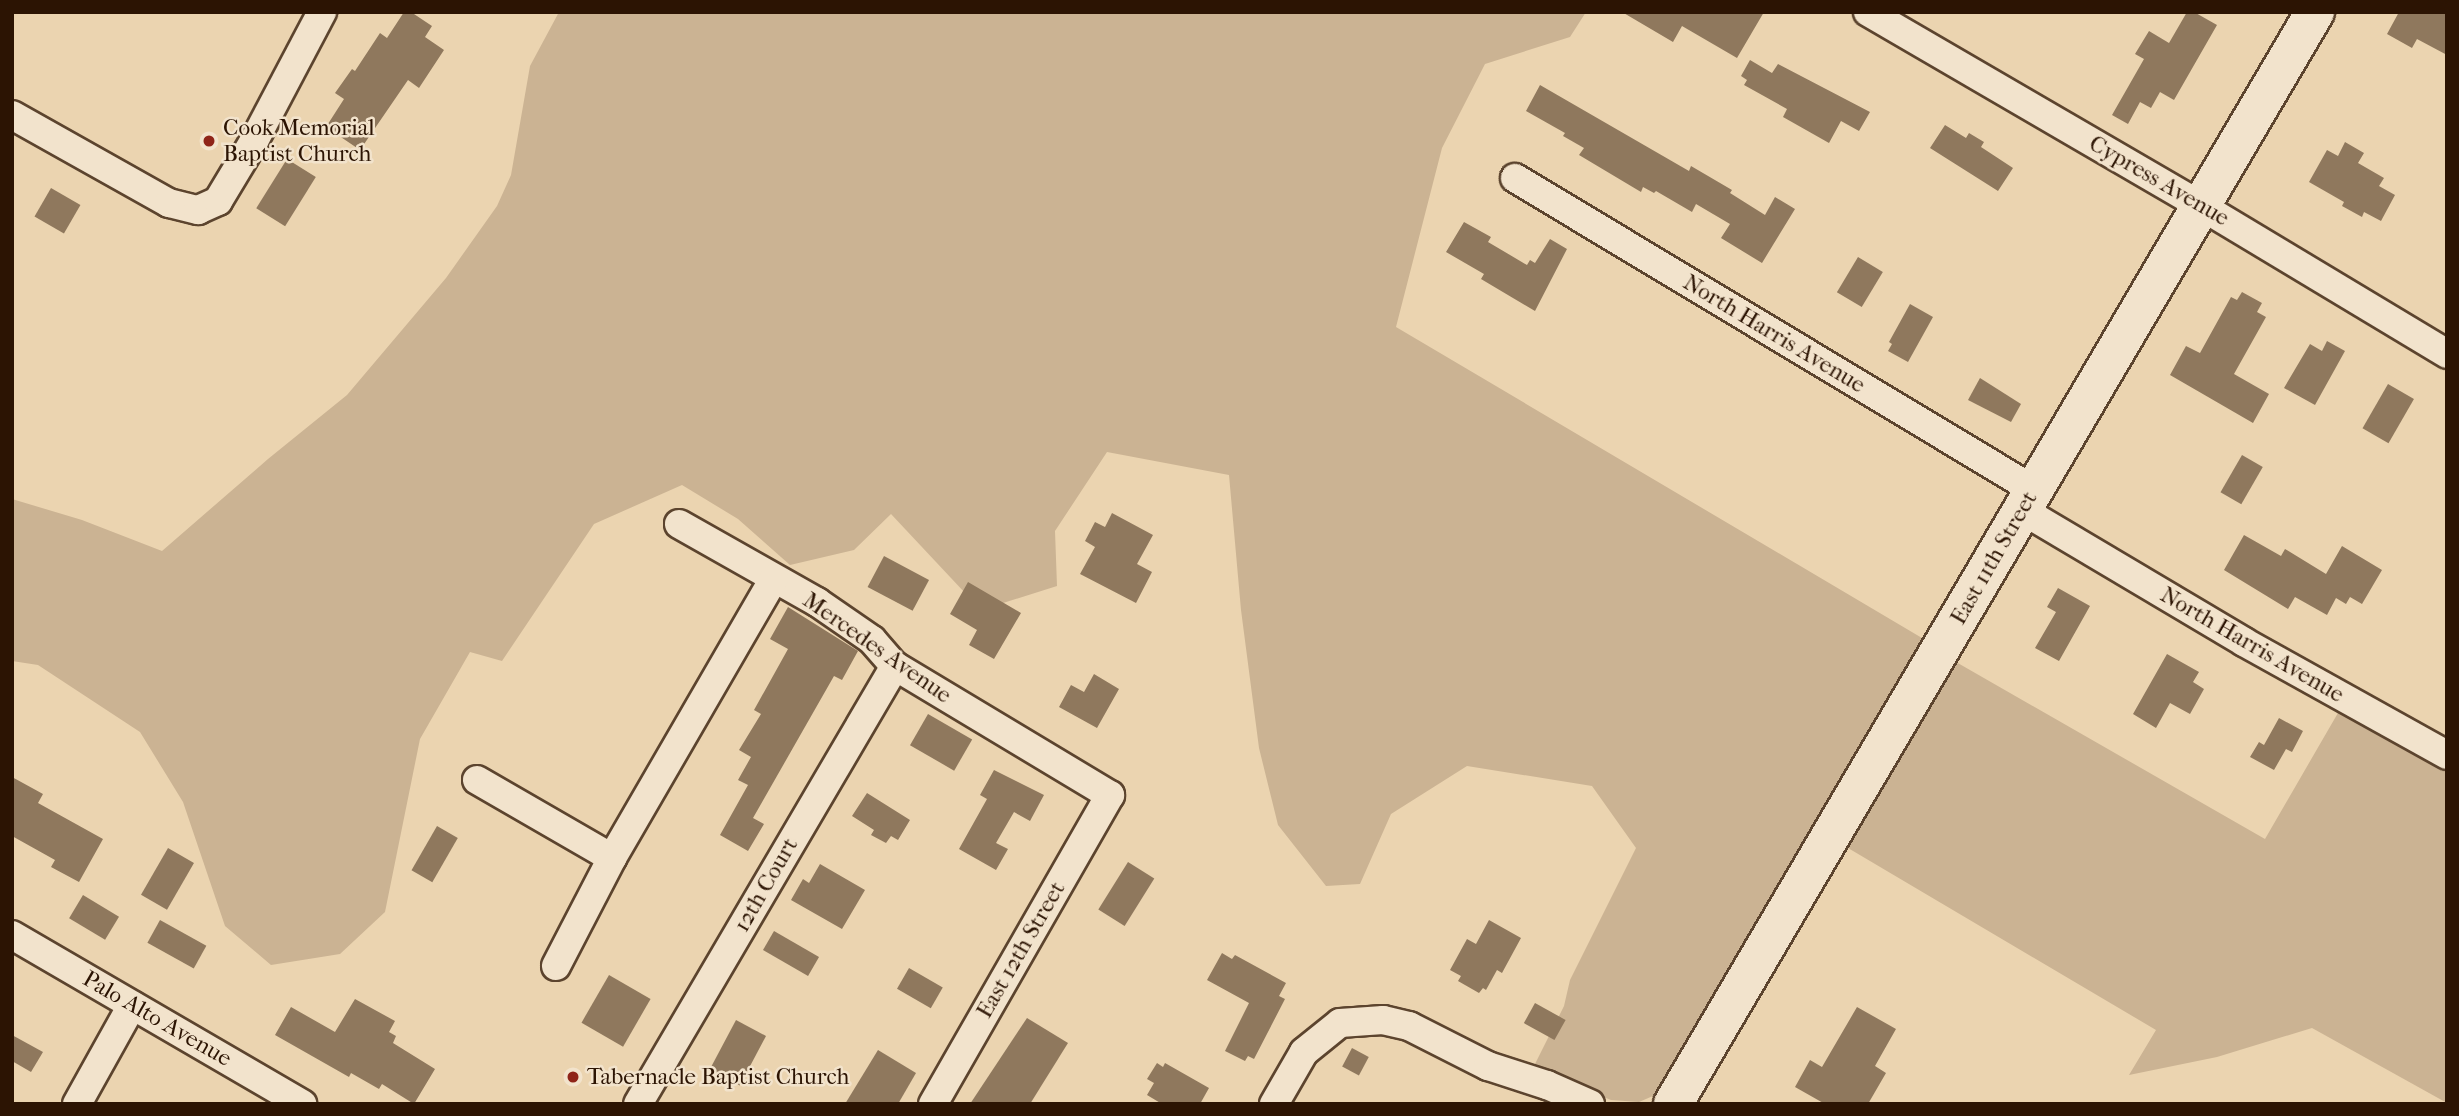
<!DOCTYPE html>
<html>
<head>
<meta charset="utf-8">
<style>
  body { margin:0 }
  #map { position:relative; width:2459px; height:1116px; overflow:hidden; background:#ebd4b0; font-family:"IM FELL French Canon",serif }
  div>[style] { position:absolute }
  [style*='--x'] { left:calc(var(--x)*1px); top:calc(var(--y)*1px); width:calc(var(--w)*1px); rotate:calc(var(--a)*1deg) }
  .green>* { inset:0; background:#cbb393 }
  .building>* { inset:0; background:#8f785d; transform-origin:0 0 }
  .roads { filter:drop-shadow(2px 0 #5c442e) drop-shadow(-2px 0 #5c442e) drop-shadow(0 2px #5c442e) drop-shadow(0 -2px #5c442e) }
  .street>* { height:28px; margin:-14px; padding:0 14px; transform-origin:14px; border-radius:14px; background:#f2e3cc }
  .secondary>* { height:38px; margin:-19px; padding:0 19px; transform-origin:19px; border-radius:19px; background:#f2e3cc }
  .dots>* { width:19px; height:19px; translate:-50% -50%; box-sizing:border-box; border:4px solid #f2e3cc; border-radius:50% }
  span { translate:-50% -50%; white-space:nowrap; text-align:center; line-height:1.15; -webkit-text-stroke:5px #f2e3cc; paint-order:stroke }
  .poi-label { font-size:23px; color:#2c1403 }
  .left { translate:0 -50%; text-align:left }
  .street-label { font-size:23px; color:#2c1403 }
  .frame { position:absolute; inset:0; border:14px solid #2c1403; pointer-events:none }
</style>
</head>
<body>
<div id="map">
  <div class="green">
    <i style="clip-path:polygon(559px 12px,1586px 12px,1570px 37px,1485px 64px,1442px 148px,1396px 327px,1922px 638px,1653px 1096px,1639px 1102px,1611px 1100px,1533px 1068px,1564px 1006px,1570px 980px,1636px 848px,1592px 786px,1467px 766px,1391px 814px,1360px 884px,1326px 886px,1278px 825px,1259px 748px,1241px 610px,1229px 475px,1107px 452px,1055px 531px,1057px 586px,981px 610px,891px 514px,854px 550px,790px 565px,738px 519px,682px 485px,594px 524px,502px 661px,470px 652px,420px 739px,385px 912px,340px 954px,271px 965px,225px 926px,183px 802px,140px 732px,38px 665px,12px 661px,12px 499px,82px 520px,162px 551px,268px 459px,347px 395px,446px 278px,497px 206px,511px 175px,530px 66px)"></i>
    <i style="clip-path:polygon(1956px 662px,2265px 839px,2342px 706px,2447px 773px,2447px 1103px,2312px 1028px,2217px 1057px,2129px 1075px,2156px 1030px,1848px 848px)"></i>
  </div>
  <div class="building">
    <i style="clip-path:polygon(404px 12px,411px 12px,432px 26px,425px 37px,444px 50px,419px 88px,408px 80px,360px 150px,326px 127px,344px 99px,335px 93px,352px 69px,355px 71px,380px 33px,387px 38px)"></i>
    <i style="clip-path:polygon(1622px 12px,1764px 12px,1737px 58px,1682px 26px,1673px 42px)"></i>
    <i style="clip-path:polygon(2187px 12px,2194px 12px,2217px 25px,2174px 100px,2160px 92px,2151px 108px,2140px 102px,2128px 124px,2112px 115px,2144px 59px,2135px 54px,2149px 31px,2169px 43px)"></i>
    <i style="clip-path:polygon(2399px 12px,2447px 12px,2447px 55px,2417px 39px,2412px 48px,2387px 34px)"></i>
    <i style="clip-path:polygon(1750px 60px,1772px 73px,1778px 64px,1870px 112px,1859px 131px,1841px 121px,1829px 143px,1783px 117px,1787px 109px,1744px 85px,1747px 80px,1741px 76px)"></i>
    <i style="clip-path:polygon(1540px 85px,1689px 171px,1691px 166px,1732px 190px,1730px 193px,1765px 215px,1775px 197px,1795px 209px,1762px 263px,1721px 238px,1730px 224px,1696px 204px,1692px 212px,1656px 191px,1654px 193px,1643px 187px,1641px 192px,1579px 155px,1584px 148px,1563px 136px,1565px 133px,1526px 111px)"></i>
    <i style="clip-path:polygon(1945px 125px,1966px 138px,1969px 133px,1984px 142px,1981px 147px,2013px 168px,1998px 191px,1930px 148px)"></i>
    <i style="clip-path:polygon(2345px 142px,2364px 153px,2358px 163px,2384px 178px,2379px 186px,2395px 195px,2381px 221px,2364px 212px,2362px 217px,2342px 206px,2344px 202px,2309px 182px,2327px 150px,2338px 156px)"></i>
    <i style="left:287px;top:159px;width:34px;height:58px;rotate:32deg"></i>
    <i style="left:51px;top:188px;width:34px;height:33px;rotate:30deg"></i>
    <i style="clip-path:polygon(1464px 222px,1491px 237px,1488px 242px,1527px 265px,1530px 260px,1535px 263px,1550px 239px,1567px 249px,1535px 311px,1481px 279px,1484px 274px,1446px 252px)"></i>
    <i style="left:1858px;top:257px;width:29px;height:41px;rotate:31deg"></i>
    <i style="clip-path:polygon(2242px 292px,2262px 303px,2257px 312px,2266px 317px,2234px 374px,2269px 394px,2253px 423px,2170px 375px,2186px 346px,2200px 353px,2231px 297px,2237px 300px)"></i>
    <i style="clip-path:polygon(1910px 304px,1933px 317px,1908px 362px,1888px 351px,1892px 344px,1889px 342px)"></i>
    <i style="clip-path:polygon(2327px 341px,2345px 351px,2315px 405px,2284px 388px,2310px 344px,2322px 351px)"></i>
    <i style="clip-path:polygon(1980px 378px,2021px 404px,2011px 422px,1968px 400px)"></i>
    <i style="left:2388px;top:384px;width:30px;height:51px;rotate:30deg"></i>
    <i style="left:2242px;top:455px;width:24px;height:43px;rotate:30deg"></i>
    <i style="clip-path:polygon(1112px 513px,1153px 535px,1137px 564px,1152px 572px,1136px 603px,1080px 574px,1095px 547px,1085px 541px,1095px 522px,1105px 527px)"></i>
    <i style="clip-path:polygon(2244px 535px,2281px 556px,2285px 549px,2326px 574px,2342px 546px,2382px 570px,2362px 604px,2350px 597px,2346px 604px,2336px 598px,2327px 615px,2295px 597px,2288px 609px,2224px 570px)"></i>
    <i style="left:884px;top:556px;width:51px;height:35px;rotate:28deg"></i>
    <i style="clip-path:polygon(968px 582px,1021px 613px,994px 659px,969px 645px,977px 630px,950px 614px)"></i>
    <i style="clip-path:polygon(2058px 588px,2090px 606px,2059px 661px,2035px 648px,2056px 612px,2047px 607px)"></i>
    <i style="clip-path:polygon(788px 607px,858px 651px,842px 680px,834px 676px,753px 818px,764px 824px,748px 851px,720px 835px,748px 785px,738px 780px,751px 757px,739px 750px,761px 714px,754px 710px,788px 649px,770px 639px)"></i>
    <i style="clip-path:polygon(2167px 654px,2199px 672px,2193px 682px,2204px 689px,2190px 714px,2170px 703px,2156px 728px,2133px 714px)"></i>
    <i style="clip-path:polygon(1094px 674px,1119px 689px,1097px 728px,1059px 707px,1071px 685px,1084px 692px)"></i>
    <i style="left:928px;top:714px;width:51px;height:36px;rotate:30deg"></i>
    <i style="clip-path:polygon(2279px 718px,2303px 731px,2292px 752px,2286px 749px,2274px 770px,2250px 757px,2259px 742px,2264px 745px)"></i>
    <i style="clip-path:polygon(994px 770px,1044px 795px,1030px 821px,1014px 812px,996px 843px,1008px 849px,996px 870px,959px 849px,987px 799px,980px 795px)"></i>
    <i style="clip-path:polygon(12px 777px,43px 794px,38px 803px,103px 839px,79px 882px,51px 867px,55px 860px,12px 836px)"></i>
    <i style="clip-path:polygon(867px 793px,910px 820px,898px 840px,891px 836px,886px 843px,871px 835px,874px 830px,852px 816px)"></i>
    <i style="left:437px;top:826px;width:24px;height:51px;rotate:30deg"></i>
    <i style="left:168px;top:848px;width:30px;height:54px;rotate:30deg"></i>
    <i style="left:1128px;top:862px;width:31px;height:56px;rotate:32deg"></i>
    <i style="clip-path:polygon(820px 864px,865px 890px,842px 929px,791px 900px,803px 879px,809px 883px)"></i>
    <i style="left:83px;top:895px;width:42px;height:27px;rotate:31deg"></i>
    <i style="left:160px;top:920px;width:53px;height:26px;rotate:29deg"></i>
    <i style="clip-path:polygon(1489px 920px,1521px 938px,1502px 973px,1497px 970px,1486px 990px,1483px 988px,1479px 993px,1458px 981px,1461px 976px,1450px 970px,1467px 939px,1476px 944px)"></i>
    <i style="left:774px;top:931px;width:52px;height:22px;rotate:30deg"></i>
    <i style="clip-path:polygon(1222px 953px,1232px 959px,1235px 955px,1286px 983px,1279px 996px,1285px 999px,1254px 1059px,1248px 1056px,1245px 1061px,1225px 1051px,1249px 1003px,1207px 980px)"></i>
    <i style="left:909px;top:968px;width:39px;height:24px;rotate:30deg"></i>
    <i style="left:609px;top:975px;width:48px;height:55px;rotate:30deg"></i>
    <i style="clip-path:polygon(355px 999px,395px 1021px,389px 1032px,396px 1036px,393px 1043px,435px 1069px,414px 1104px,382px 1084px,379px 1089px,351px 1073px,349px 1077px,275px 1035px,291px 1007px,335px 1032px)"></i>
    <i style="left:1535px;top:1003px;width:35px;height:23px;rotate:29deg"></i>
    <i style="clip-path:polygon(1857px 1007px,1896px 1029px,1875px 1066px,1886px 1073px,1868px 1104px,1825px 1104px,1795px 1087px,1810px 1060px,1822px 1067px)"></i>
    <i style="clip-path:polygon(1027px 1018px,1068px 1043px,1030px 1104px,970px 1104px)"></i>
    <i style="left:736px;top:1020px;width:34px;height:56px;rotate:28deg"></i>
    <i style="clip-path:polygon(12px 1035px,43px 1052px,31px 1072px,12px 1061px)"></i>
    <i style="left:1352px;top:1048px;width:19px;height:21px;rotate:28deg"></i>
    <i style="clip-path:polygon(878px 1050px,916px 1073px,898px 1104px,845px 1104px)"></i>
    <i style="clip-path:polygon(1157px 1063px,1163px 1067px,1165px 1063px,1209px 1088px,1200px 1104px,1162px 1104px,1147px 1095px,1154px 1083px,1147px 1079px)"></i>
  </div>
  <div class="roads">
    <div class="street">
      <i style="--x:1868;--y:12;--w:385;--a:30.2"></i>
      <i style="--x:2201;--y:206;--w:287;--a:31"></i>
      <i style="--x:12;--y:115;--w:180;--a:29.3"></i>
      <i style="--x:169;--y:203;--w:30;--a:14"></i>
      <i style="--x:198;--y:210;--w:22;--a:-24"></i>
      <i style="--x:218;--y:201;--w:70;--a:-59"></i>
      <i style="--x:254;--y:141;--w:146;--a:-62.2"></i>
      <i style="--x:1515;--y:178;--w:606;--a:31.01"></i>
      <i style="--x:2022;--y:510;--w:258;--a:30.7"></i>
      <i style="--x:2244;--y:642;--w:232;--a:29.1"></i>
      <i style="--x:679;--y:524;--w:159;--a:29.5"></i>
      <i style="--x:817;--y:602;--w:67;--a:34.6"></i>
      <i style="--x:872;--y:640;--w:35;--a:49"></i>
      <i style="--x:895;--y:666;--w:251;--a:31"></i>
      <i style="--x:1110;--y:795;--w:356;--a:119.8"></i>
      <i style="--x:477;--y:780;--w:156;--a:30"></i>
      <i style="--x:12;--y:935;--w:336;--a:30.2"></i>
      <i style="--x:556;--y:966;--w:122;--a:-62.6"></i>
      <i style="--x:612;--y:858;--w:323;--a:-59.9"></i>
      <i style="--x:77;--y:1104;--w:113;--a:-60.9"></i>
      <i style="--x:638;--y:1104;--w:508;--a:-59.6"></i>
      <i style="--x:1274;--y:1104;--w:60;--a:-60"></i>
      <i style="--x:1304;--y:1052;--w:46;--a:-38.9"></i>
      <i style="--x:1340;--y:1023;--w:43;--a:-4"></i>
      <i style="--x:1383;--y:1020;--w:27;--a:13"></i>
      <i style="--x:1409;--y:1026;--w:89;--a:26.9"></i>
      <i style="--x:1488;--y:1066;--w:62;--a:17.9"></i>
      <i style="--x:1547;--y:1085;--w:47;--a:23.8"></i>
    </div>
    <div class="secondary">
      <i style="--x:1673;--y:1104;--w:1267;--a:-59.55"></i>
    </div>
  </div>
  <div class="dots">
    <i style="left:209px;top:141px;background:#8f2418"></i>
    <i style="left:573px;top:1077px;background:#8f2418"></i>
  </div>
  <div class="poi-label">
    <span class="left" style="left:223px;top:141px">Cook Memorial<br>Baptist Church</span>
    <span class="left" style="left:587px;top:1077px">Tabernacle Baptist Church</span>
  </div>
  <div class="street-label">
    <span style="left:2159px;top:181px;rotate:30deg">Cypress Avenue</span>
    <span style="left:1774px;top:334px;rotate:31deg">North Harris Avenue</span>
    <span style="left:1994px;top:558px;rotate:-60deg">East 11th Street</span>
    <span style="left:2252px;top:645px;rotate:30deg">North Harris Avenue</span>
    <span style="left:877px;top:648px;rotate:35deg">Mercedes Avenue</span>
    <span style="left:766px;top:885px;rotate:-60deg">12th Court</span>
    <span style="left:1021px;top:950px;rotate:-60deg">East 12th Street</span>
    <span style="left:157px;top:1019px;rotate:30deg">Palo Alto Avenue</span>
  </div>
  <div class="frame"></div>
</div>
</body>
</html>
